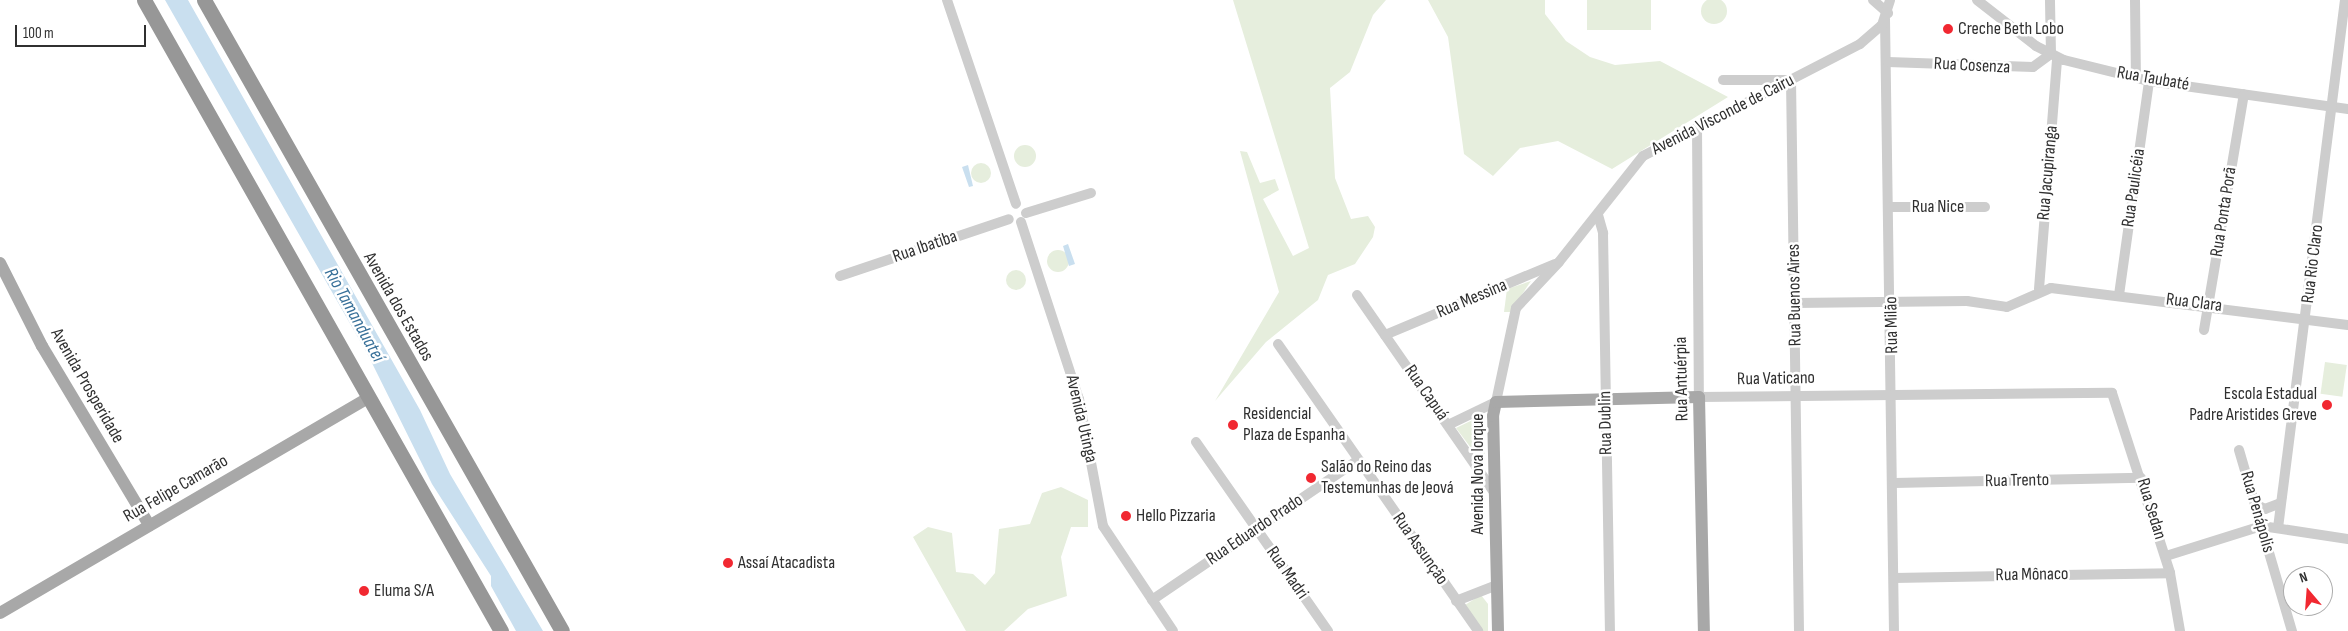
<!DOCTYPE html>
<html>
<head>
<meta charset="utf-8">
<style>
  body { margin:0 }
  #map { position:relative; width:2348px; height:631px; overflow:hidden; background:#fff; font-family:"Sofia Sans Condensed",sans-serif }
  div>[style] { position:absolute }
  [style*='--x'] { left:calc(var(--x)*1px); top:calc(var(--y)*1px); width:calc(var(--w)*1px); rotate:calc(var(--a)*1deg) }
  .green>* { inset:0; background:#e6eedd; transform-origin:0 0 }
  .round { border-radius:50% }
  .water>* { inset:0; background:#c9dfef }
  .minor>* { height:10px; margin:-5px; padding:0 5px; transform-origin:5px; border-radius:5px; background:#cdcdcd }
  .major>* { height:12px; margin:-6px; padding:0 6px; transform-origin:6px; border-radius:6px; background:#a8a8a8 }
  .highway>* { height:15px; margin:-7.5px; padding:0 7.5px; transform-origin:7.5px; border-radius:7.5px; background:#979797 }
  .dots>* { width:14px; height:14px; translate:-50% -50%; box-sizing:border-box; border:2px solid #fff; border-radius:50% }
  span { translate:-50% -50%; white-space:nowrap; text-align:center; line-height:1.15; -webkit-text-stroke:5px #fff; paint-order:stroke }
  .poi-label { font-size:18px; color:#303030 }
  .left { translate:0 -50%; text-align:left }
  .right { translate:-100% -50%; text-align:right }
  .street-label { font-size:18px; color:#303030 }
  .water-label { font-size:19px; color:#387099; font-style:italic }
  .north { position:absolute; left:2283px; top:566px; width:50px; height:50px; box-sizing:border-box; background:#fff; border:1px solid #acacac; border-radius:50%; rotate:342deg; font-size:14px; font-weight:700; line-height:20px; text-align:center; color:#303030 }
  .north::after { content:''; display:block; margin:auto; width:18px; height:22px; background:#f12831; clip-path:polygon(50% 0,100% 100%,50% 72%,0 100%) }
  .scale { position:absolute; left:15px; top:25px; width:131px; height:22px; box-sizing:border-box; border:2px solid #303030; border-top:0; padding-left:6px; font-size:15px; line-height:18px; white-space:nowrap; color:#303030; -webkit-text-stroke:4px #fff; paint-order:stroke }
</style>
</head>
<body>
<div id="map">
  <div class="green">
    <i class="round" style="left:1701px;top:-2px;width:26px;height:26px"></i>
    <i style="clip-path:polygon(1233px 0,1386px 0,1373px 15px,1350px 72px,1330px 88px,1335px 178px,1351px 219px,1368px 216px,1375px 227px,1373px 237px,1355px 264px,1328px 275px,1318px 300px,1266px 342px,1215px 401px,1279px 292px,1240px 151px,1247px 152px,1260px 183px,1275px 179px,1279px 190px,1263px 199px,1293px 256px,1309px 248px)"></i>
    <i style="clip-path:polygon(1428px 0,1545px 0,1545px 14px,1566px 41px,1590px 57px,1615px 65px,1660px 61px,1728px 97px,1612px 169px,1558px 141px,1520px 148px,1493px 176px,1464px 154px,1448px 37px)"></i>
    <i style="left:1587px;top:0;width:64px;height:30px"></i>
    <i class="round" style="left:1014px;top:145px;width:22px;height:22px"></i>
    <i class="round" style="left:971px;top:163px;width:20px;height:20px"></i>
    <i class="round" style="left:1047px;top:250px;width:22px;height:22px"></i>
    <i class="round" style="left:1006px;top:270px;width:20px;height:20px"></i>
    <i style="clip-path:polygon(1531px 281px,1510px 312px,1504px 312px,1507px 289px)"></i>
    <i style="left:2325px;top:362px;width:22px;height:32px;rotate:8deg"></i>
    <i style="clip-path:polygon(1483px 415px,1485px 459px,1483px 464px,1456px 428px)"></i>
    <i style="clip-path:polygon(1061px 487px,1088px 500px,1088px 527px,1071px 527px,1061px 557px,1067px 596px,1028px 609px,1004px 631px,966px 631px,913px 537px,928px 527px,952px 533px,956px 572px,973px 574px,985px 585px,995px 573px,999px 529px,1030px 524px,1042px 493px)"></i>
    <i style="clip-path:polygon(1481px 595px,1488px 604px,1488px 631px,1483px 631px,1465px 605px)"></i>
  </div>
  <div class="water">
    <i style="clip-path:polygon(165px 0,188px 0,420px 410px,450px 474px,543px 631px,516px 631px,491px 586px,491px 576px,432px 484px,368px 355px)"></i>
    <i style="clip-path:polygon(968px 165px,973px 186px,969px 187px,962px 167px)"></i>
    <i style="clip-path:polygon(1068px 244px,1075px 264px,1069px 266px,1063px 246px)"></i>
  </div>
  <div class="minor">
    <i style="--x:947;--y:0;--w:215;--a:71.3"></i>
    <i style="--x:1873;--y:0;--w:20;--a:41"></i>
    <i style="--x:1977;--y:0;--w:75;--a:37.9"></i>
    <i style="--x:2036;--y:46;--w:31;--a:27"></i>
    <i style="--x:2064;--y:60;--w:88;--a:13.9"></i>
    <i style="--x:2149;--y:81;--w:201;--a:8"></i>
    <i style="--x:2135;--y:0;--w:78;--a:89.3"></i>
    <i style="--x:1885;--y:19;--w:612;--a:89.16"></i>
    <i style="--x:1888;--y:62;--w:145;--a:2"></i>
    <i style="--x:2033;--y:67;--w:22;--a:-36"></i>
    <i style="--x:2051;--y:54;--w:54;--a:-91.1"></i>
    <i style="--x:1723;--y:80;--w:68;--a:0"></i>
    <i style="--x:1791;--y:80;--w:551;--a:89.17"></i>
    <i style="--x:1697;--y:127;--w:270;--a:89.6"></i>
    <i style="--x:1699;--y:397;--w:413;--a:-0.6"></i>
    <i style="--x:2112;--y:393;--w:189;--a:72.1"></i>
    <i style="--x:2170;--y:573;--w:59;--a:80.2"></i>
    <i style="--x:1891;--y:207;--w:94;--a:0"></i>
    <i style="--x:1026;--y:213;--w:68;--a:-17.1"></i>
    <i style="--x:1598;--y:215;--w:19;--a:74"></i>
    <i style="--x:1603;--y:233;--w:398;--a:89"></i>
    <i style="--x:1021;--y:222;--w:186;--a:71.9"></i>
    <i style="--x:1079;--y:399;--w:129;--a:79.3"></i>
    <i style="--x:1103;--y:526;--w:126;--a:56.3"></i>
    <i style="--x:840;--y:276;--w:178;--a:-18.6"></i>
    <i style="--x:2039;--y:289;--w:232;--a:-85.5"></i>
    <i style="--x:1357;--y:295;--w:240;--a:55.2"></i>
    <i style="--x:2119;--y:295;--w:216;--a:-82"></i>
    <i style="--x:1795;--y:303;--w:172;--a:-0.7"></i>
    <i style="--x:1967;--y:301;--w:40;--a:8.5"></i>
    <i style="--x:2007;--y:307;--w:48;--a:-23.4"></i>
    <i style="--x:2051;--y:288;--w:299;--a:7.1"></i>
    <i style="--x:2204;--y:330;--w:239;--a:-80.4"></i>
    <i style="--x:1385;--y:335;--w:184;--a:-22.7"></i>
    <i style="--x:1278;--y:344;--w:350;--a:55.1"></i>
    <i style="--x:1448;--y:425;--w:53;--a:-25.6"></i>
    <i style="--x:1496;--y:402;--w:96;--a:-78"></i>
    <i style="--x:1516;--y:308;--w:63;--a:-46.9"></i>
    <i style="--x:1559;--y:262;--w:135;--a:-51.6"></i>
    <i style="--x:1643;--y:156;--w:244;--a:-27.3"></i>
    <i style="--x:1860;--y:44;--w:29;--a:-41"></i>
    <i style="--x:1882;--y:25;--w:26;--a:-72"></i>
    <i style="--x:1196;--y:442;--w:231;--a:55.1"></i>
    <i style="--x:2239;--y:450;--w:189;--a:73.7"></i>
    <i style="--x:1894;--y:483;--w:247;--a:-1.2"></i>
    <i style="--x:2255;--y:504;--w:11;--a:27"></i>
    <i style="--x:2265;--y:509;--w:17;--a:-21"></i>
    <i style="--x:2278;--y:528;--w:532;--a:-82.77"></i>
    <i style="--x:2166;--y:556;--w:101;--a:-17.4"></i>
    <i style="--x:2262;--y:526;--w:87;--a:8.6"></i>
    <i style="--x:1894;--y:578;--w:276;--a:-1"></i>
    <i style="--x:1152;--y:600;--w:249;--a:-34.2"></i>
    <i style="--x:1456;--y:601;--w:44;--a:-21.3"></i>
  </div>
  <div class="major">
    <i style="--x:0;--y:263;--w:93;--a:63.2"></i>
    <i style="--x:42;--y:346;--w:209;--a:59.1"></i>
    <i style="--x:0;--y:613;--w:428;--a:-30.3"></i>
    <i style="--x:1498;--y:631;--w:215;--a:-91.3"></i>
    <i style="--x:1493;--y:416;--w:14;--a:-78"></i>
    <i style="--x:1496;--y:402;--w:203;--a:-1.4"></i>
    <i style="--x:1699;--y:397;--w:234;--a:88.8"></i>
  </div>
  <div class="highway">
    <i style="--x:144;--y:0;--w:725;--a:60.5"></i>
    <i style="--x:204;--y:0;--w:725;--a:60.43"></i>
  </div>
  <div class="dots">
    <i style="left:1948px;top:29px;background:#f12831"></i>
    <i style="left:2327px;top:405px;background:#f12831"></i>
    <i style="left:1233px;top:425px;background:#f12831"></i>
    <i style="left:1311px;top:478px;background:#f12831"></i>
    <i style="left:1126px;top:516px;background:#f12831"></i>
    <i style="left:728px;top:563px;background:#f12831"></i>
    <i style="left:364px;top:591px;background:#f12831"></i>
  </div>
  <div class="poi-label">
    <span class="left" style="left:1958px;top:29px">Creche Beth Lobo</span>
    <span class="right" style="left:2317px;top:405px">Escola Estadual<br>Padre Aristides Greve</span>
    <span class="left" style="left:1243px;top:425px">Residencial<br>Plaza de Espanha</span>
    <span class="left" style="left:1321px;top:478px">Salão do Reino das<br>Testemunhas de Jeová</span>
    <span class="left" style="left:1136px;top:516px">Hello Pizzaria</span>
    <span class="left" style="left:738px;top:563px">Assaí Atacadista</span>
    <span class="left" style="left:374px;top:591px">Eluma S/A</span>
  </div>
  <div class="street-label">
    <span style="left:1972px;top:66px;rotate:3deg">Rua Cosenza</span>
    <span style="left:2153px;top:79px;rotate:10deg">Rua Taubaté</span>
    <span style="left:1723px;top:115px;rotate:-27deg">Avenida Visconde de Cairu</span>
    <span style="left:2048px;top:173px;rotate:-85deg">Rua Jacupiranga</span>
    <span style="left:2134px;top:188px;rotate:-82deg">Rua Paulicéia</span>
    <span style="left:1938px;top:207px">Rua Nice</span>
    <span style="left:2224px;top:212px;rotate:-81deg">Rua Ponta Porã</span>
    <span style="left:925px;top:247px;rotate:-19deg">Rua Ibatiba</span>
    <span style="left:2313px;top:264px;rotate:-83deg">Rua Rio Claro</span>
    <span style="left:1795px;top:295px;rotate:-91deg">Rua Buenos Aires</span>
    <span style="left:1472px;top:299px;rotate:-23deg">Rua Messina</span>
    <span style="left:2194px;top:303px;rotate:7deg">Rua Clara</span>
    <span style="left:398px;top:307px;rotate:60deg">Avenida dos Estados</span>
    <span style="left:1892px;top:325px;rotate:-91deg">Rua Milão</span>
    <span style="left:1682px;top:379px;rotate:-91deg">Rua Antuérpia</span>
    <span style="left:1776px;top:379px;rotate:-1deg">Rua Vaticano</span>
    <span style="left:87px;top:386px;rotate:60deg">Avenida Prosperidade</span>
    <span style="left:1426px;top:393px;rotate:55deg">Rua Capuá</span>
    <span style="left:1081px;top:419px;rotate:77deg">Avenida Utinga</span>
    <span style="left:1606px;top:423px;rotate:-91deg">Rua Dublin</span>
    <span style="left:1478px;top:474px;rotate:-90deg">Avenida Nova Iorque</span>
    <span style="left:2017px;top:481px;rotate:-1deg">Rua Trento</span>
    <span style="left:176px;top:489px;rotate:-30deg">Rua Felipe Camarão</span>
    <span style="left:2151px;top:509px;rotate:73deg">Rua Sedan</span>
    <span style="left:2257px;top:512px;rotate:74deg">Rua Penápolis</span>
    <span style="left:1255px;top:530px;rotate:-34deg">Rua Eduardo Prado</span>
    <span style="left:1420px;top:549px;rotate:55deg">Rua Assunção</span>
    <span style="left:1287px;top:573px;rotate:55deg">Rua Madri</span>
    <span style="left:2032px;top:575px;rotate:-1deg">Rua Mônaco</span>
  </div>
  <div class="water-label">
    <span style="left:354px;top:315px;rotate:61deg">Rio Tamanduateí</span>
  </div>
  <div class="north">N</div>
  <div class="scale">100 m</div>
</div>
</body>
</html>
